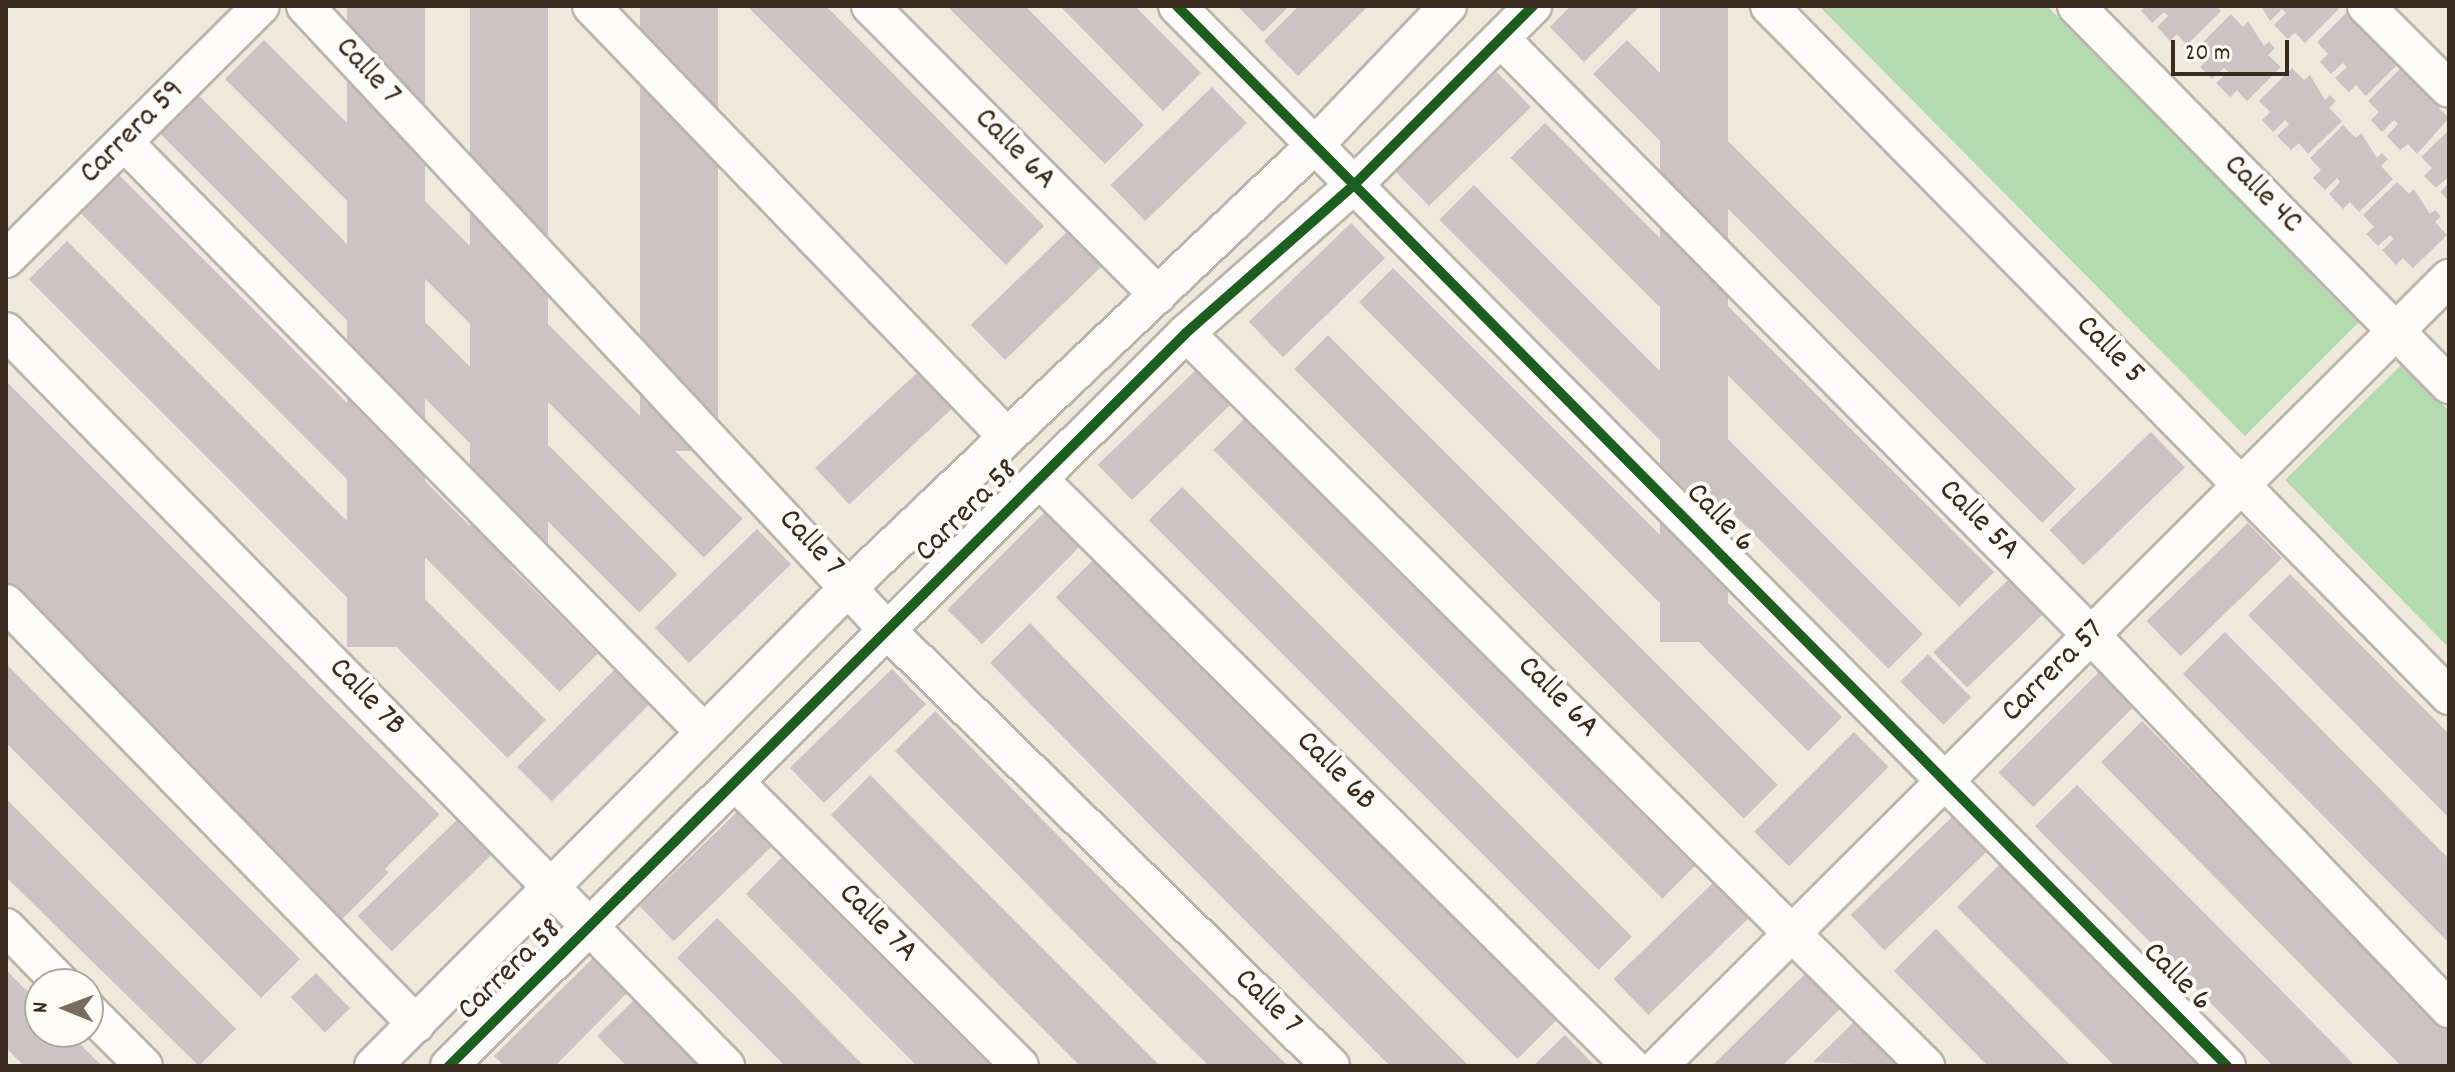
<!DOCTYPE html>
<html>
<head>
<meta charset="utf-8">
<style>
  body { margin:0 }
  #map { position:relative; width:2455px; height:1072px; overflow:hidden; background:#efe8dc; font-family:Dekko,sans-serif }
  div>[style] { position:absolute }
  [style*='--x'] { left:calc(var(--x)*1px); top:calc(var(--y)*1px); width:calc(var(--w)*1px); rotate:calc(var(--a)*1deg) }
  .green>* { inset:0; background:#b4dab0 }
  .building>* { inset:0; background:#cdc2c4; transform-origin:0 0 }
  .roads { filter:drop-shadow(2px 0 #bab4ab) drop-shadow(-2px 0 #bab4ab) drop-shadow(0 2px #bab4ab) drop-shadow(0 -2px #bab4ab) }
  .street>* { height:36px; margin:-18px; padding:0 18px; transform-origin:18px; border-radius:18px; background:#fdfcfa }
  .cycleway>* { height:10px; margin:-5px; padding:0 5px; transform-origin:5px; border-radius:5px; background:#1b5e20 }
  span { translate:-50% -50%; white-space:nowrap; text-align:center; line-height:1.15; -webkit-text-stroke:8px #fdfcf7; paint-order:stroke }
  .street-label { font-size:32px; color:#3b2a1e }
  .frame { position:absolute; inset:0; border:8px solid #3b2a1e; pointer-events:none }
  .north { position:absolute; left:24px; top:968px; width:80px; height:80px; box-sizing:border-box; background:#fdfcf7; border:2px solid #afa8a0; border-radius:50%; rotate:271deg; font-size:22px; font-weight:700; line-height:32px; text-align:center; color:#3b2a1e }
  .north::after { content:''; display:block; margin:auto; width:28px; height:36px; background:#7a6c60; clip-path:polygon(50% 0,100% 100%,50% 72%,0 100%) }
  .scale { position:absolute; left:2171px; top:40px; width:118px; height:36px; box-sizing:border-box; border:4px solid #3b2a1e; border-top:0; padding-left:10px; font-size:24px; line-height:28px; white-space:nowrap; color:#3b2a1e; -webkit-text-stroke:6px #fdfcf7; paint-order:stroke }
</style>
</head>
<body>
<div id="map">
  <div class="green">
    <i style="clip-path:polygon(1819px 6px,2047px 6px,2360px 321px,2245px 436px)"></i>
    <i style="clip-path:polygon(2402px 364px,2449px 411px,2449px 648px,2285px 480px)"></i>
  </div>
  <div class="building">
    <i style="left:347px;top:6px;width:78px;height:641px"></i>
    <i style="left:470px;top:6px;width:78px;height:561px"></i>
    <i style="left:640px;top:6px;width:78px;height:445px"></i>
    <i style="clip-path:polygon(747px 6px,826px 6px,1044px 226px,1006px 265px)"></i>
    <i style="clip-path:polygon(947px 6px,1025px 6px,1144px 125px,1105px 164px)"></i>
    <i style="clip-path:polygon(1060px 6px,1135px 6px,1201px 73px,1163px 111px)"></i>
    <i style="clip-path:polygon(1237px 6px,1289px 6px,1263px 32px)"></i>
    <i style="clip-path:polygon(1299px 6px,1368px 6px,1298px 76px,1264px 41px)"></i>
    <i style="clip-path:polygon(1571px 6px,1640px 6px,1584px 62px,1550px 27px)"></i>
    <i style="left:1660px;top:6px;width:68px;height:636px"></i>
    <i style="clip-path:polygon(2145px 6px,2216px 6px,2221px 11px,2187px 45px,2177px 34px,2170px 41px,2157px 27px,2168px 16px,2164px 12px,2152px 23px,2141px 11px)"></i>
    <i style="clip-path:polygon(2261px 6px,2336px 6px,2339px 9px,2305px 43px,2295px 33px,2288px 39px,2274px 25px,2286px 13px,2282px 9px,2270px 21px)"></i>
    <i style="clip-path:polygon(2350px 9px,2400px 62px,2366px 96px,2356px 85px,2349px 92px,2335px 78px,2347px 67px,2343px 63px,2331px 74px,2320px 62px,2328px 54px,2317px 42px)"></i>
    <i style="clip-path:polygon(2231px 14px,2243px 27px,2248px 21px,2264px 46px,2269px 42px,2275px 48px,2268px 55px,2281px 67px,2247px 101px,2237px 90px,2230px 97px,2216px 83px,2228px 72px,2224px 68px,2212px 79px,2200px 67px,2208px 59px,2198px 47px)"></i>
    <i style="left:264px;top:40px;width:677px;height:55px;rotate:45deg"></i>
    <i style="left:1627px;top:40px;width:635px;height:48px;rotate:45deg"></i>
    <i style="clip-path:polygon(2402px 67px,2414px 80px,2419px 75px,2446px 101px,2439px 108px,2449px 118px,2417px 154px,2408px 144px,2400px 150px,2387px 136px,2398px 124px,2394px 120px,2382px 132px,2371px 120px,2379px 112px,2368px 101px)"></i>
    <i style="clip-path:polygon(2292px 68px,2304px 80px,2310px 75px,2325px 100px,2330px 95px,2336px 101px,2329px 108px,2342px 121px,2308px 154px,2299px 143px,2291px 150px,2277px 136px,2289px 124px,2285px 120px,2273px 132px,2262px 120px,2270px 112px,2259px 101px)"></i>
    <i style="left:1497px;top:72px;width:49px;height:142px;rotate:46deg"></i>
    <i style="left:1212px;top:87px;width:50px;height:141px;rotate:46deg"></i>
    <i style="left:198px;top:95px;width:678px;height:54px;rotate:45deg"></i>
    <i style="left:1545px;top:123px;width:635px;height:49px;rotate:45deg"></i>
    <i style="clip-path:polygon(2343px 125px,2356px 138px,2361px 133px,2377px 158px,2382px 153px,2388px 159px,2381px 166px,2393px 179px,2359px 212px,2350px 202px,2343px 209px,2329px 194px,2340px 182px,2337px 178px,2325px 190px,2313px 178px,2321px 170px,2310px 158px)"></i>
    <i style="clip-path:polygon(2449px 130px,2449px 176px,2436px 188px,2424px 176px,2432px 168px,2421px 157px)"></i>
    <i style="left:119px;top:175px;width:677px;height:54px;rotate:45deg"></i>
    <i style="clip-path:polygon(2397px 182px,2409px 194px,2414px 189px,2430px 214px,2435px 210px,2441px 216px,2435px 222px,2447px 235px,2413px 268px,2403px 258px,2396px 265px,2382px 250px,2394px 239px,2390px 235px,2378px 246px,2366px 234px,2374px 227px,2363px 215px)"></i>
    <i style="clip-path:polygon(2449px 183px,2449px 201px,2440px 192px)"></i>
    <i style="left:1474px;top:185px;width:635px;height:49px;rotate:45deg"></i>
    <i style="left:1351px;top:223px;width:49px;height:142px;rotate:46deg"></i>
    <i style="left:1073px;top:226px;width:49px;height:142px;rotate:46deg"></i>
    <i style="left:67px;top:241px;width:677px;height:54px;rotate:45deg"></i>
    <i style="left:1393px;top:268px;width:635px;height:48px;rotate:45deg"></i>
    <i style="left:1328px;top:335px;width:636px;height:48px;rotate:45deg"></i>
    <i style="left:1200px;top:366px;width:49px;height:142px;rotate:46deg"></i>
    <i style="left:919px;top:371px;width:50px;height:142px;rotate:47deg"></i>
    <i style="left:6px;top:381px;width:613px;height:78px;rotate:45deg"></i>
    <i style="left:1248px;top:415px;width:635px;height:49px;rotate:45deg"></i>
    <i style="left:2151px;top:432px;width:49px;height:141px;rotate:46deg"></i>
    <i style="left:1182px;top:487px;width:636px;height:47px;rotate:45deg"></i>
    <i style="left:6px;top:490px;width:541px;height:78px;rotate:45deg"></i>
    <i style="left:1047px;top:510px;width:49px;height:141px;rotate:45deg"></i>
    <i style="left:2248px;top:523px;width:49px;height:141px;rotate:46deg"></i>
    <i style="left:757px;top:529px;width:49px;height:142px;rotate:46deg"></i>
    <i style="left:1096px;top:557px;width:653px;height:57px;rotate:45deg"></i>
    <i style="clip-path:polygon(2290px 574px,2449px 734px,2449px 818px,2248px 615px)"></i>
    <i style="left:2010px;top:578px;width:49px;height:107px;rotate:46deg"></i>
    <i style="clip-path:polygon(1030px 623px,1106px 701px,1469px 1066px,1390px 1066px,1143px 818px,990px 663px)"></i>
    <i style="clip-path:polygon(2225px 632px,2449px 859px,2449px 943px,2183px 674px)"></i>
    <i style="left:1928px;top:654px;width:61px;height:39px;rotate:45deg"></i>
    <i style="clip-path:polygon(6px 664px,300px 959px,261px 998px,6px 743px)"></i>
    <i style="left:617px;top:667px;width:49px;height:141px;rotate:45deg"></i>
    <i style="left:892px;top:669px;width:49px;height:142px;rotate:46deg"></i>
    <i style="left:2099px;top:672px;width:49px;height:142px;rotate:45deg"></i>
    <i style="clip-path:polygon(935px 711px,1190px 969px,1288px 1066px,1209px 1066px,1125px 983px,895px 751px)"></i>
    <i style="clip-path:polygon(2142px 721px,2449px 1031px,2449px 1066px,2401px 1066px,2101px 762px)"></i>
    <i style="left:1854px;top:732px;width:49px;height:141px;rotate:45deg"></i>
    <i style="clip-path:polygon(870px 775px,998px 904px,1160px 1066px,1080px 1066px,1061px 1047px,831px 815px)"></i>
    <i style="clip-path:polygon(2077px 785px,2277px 986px,2355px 1066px,2273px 1066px,2035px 826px)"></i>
    <i style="clip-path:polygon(6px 799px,236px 1029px,199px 1066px,6px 877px)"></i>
    <i style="left:741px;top:808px;width:49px;height:141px;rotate:46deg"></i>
    <i style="left:1952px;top:817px;width:49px;height:141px;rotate:46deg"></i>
    <i style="left:459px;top:818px;width:49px;height:141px;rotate:46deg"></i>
    <i style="clip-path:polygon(785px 854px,996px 1066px,917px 1066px,746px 894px)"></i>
    <i style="clip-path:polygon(1999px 865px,2099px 966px,2198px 1066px,2115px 1066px,1957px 907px)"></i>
    <i style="left:1715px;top:881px;width:50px;height:141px;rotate:46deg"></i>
    <i style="clip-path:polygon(717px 918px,794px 995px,864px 1066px,785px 1066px,677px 958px)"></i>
    <i style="clip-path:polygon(1936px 929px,2011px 1005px,2071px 1066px,1988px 1066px,1894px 971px)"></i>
    <i style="clip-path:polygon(595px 956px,629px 991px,555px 1066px,504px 1066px,494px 1056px)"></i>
    <i style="clip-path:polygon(6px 970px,40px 1004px,40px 1032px,68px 1032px,102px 1066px,24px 1066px,6px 1048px)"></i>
    <i style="left:316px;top:973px;width:49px;height:35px;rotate:46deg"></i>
    <i style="clip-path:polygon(1806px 973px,1841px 1008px,1782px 1066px,1712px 1066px)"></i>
    <i style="clip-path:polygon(637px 997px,705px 1066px,627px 1066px,597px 1036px)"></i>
    <i style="clip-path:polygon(1855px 1021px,1879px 1046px,1899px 1066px,1813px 1062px)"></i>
    <i style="clip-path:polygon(1565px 1035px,1595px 1066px,1533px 1066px,1539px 1060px)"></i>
  </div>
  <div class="roads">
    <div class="street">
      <i style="--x:305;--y:6;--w:853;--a:46.99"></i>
      <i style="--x:887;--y:630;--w:622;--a:44.48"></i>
      <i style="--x:591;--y:6;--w:599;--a:46.01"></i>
      <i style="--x:870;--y:6;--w:408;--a:45.1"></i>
      <i style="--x:1177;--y:6;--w:1492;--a:45.27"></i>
      <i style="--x:1769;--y:6;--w:969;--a:45.42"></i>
      <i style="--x:2076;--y:6;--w:532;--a:45.46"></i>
      <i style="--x:2366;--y:6;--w:117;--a:45"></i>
      <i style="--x:1501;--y:39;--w:839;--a:45.29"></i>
      <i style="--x:2091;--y:635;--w:518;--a:46.25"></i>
      <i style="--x:124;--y:142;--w:827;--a:45.49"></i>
      <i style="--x:6;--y:259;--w:359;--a:-44.8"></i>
      <i style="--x:6;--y:331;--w:1029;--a:45.59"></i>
      <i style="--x:1186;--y:333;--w:1042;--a:44.73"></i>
      <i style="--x:1039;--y:479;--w:834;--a:44.76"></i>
      <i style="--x:6;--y:603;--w:588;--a:45.76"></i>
      <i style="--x:735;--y:782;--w:402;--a:44.9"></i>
      <i style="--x:6;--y:927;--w:80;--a:45.5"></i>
      <i style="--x:88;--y:1010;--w:79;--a:45"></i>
      <i style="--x:373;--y:1066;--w:675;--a:-45.18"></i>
      <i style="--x:849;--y:587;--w:644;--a:-43.49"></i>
      <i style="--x:1316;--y:144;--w:191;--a:-46.3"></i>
      <i style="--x:449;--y:1066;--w:1039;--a:-44.84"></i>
      <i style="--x:1186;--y:333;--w:225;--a:-41.4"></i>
      <i style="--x:1355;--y:184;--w:252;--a:-45"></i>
      <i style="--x:1659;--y:1066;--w:1116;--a:-44.93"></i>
    </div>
  </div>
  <div class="cycleway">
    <i style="--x:1177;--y:6;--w:1492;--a:45.27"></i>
    <i style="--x:449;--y:1066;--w:1039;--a:-44.84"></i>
    <i style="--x:1186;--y:333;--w:225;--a:-41.4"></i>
    <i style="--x:1355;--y:184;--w:252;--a:-45"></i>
  </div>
  <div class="street-label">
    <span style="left:367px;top:72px;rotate:47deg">Calle 7</span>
    <span style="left:133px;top:133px;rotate:-45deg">Carrera 59</span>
    <span style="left:1014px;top:150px;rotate:45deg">Calle 6A</span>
    <span style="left:2262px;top:195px;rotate:45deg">Calle 4C</span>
    <span style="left:2109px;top:351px;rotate:45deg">Calle 5</span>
    <span style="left:968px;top:512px;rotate:-45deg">Carrera 58</span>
    <span style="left:1719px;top:519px;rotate:46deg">Calle 6</span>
    <span style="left:1978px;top:521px;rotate:45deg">Calle 5A</span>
    <span style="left:810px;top:544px;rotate:47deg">Calle 7</span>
    <span style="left:2054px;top:672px;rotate:-45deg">Carrera 57</span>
    <span style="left:366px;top:698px;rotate:46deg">Calle 7B</span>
    <span style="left:1557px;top:698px;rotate:45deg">Calle 6A</span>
    <span style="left:1335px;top:772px;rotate:45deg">Calle 6B</span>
    <span style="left:877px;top:924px;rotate:45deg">Calle 7A</span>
    <span style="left:511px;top:971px;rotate:-44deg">Carrera 58</span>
    <span style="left:2176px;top:978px;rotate:45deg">Calle 6</span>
    <span style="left:1267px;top:1003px;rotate:44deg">Calle 7</span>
  </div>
  <div class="frame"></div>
  <div class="north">N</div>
  <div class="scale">20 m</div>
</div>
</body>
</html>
